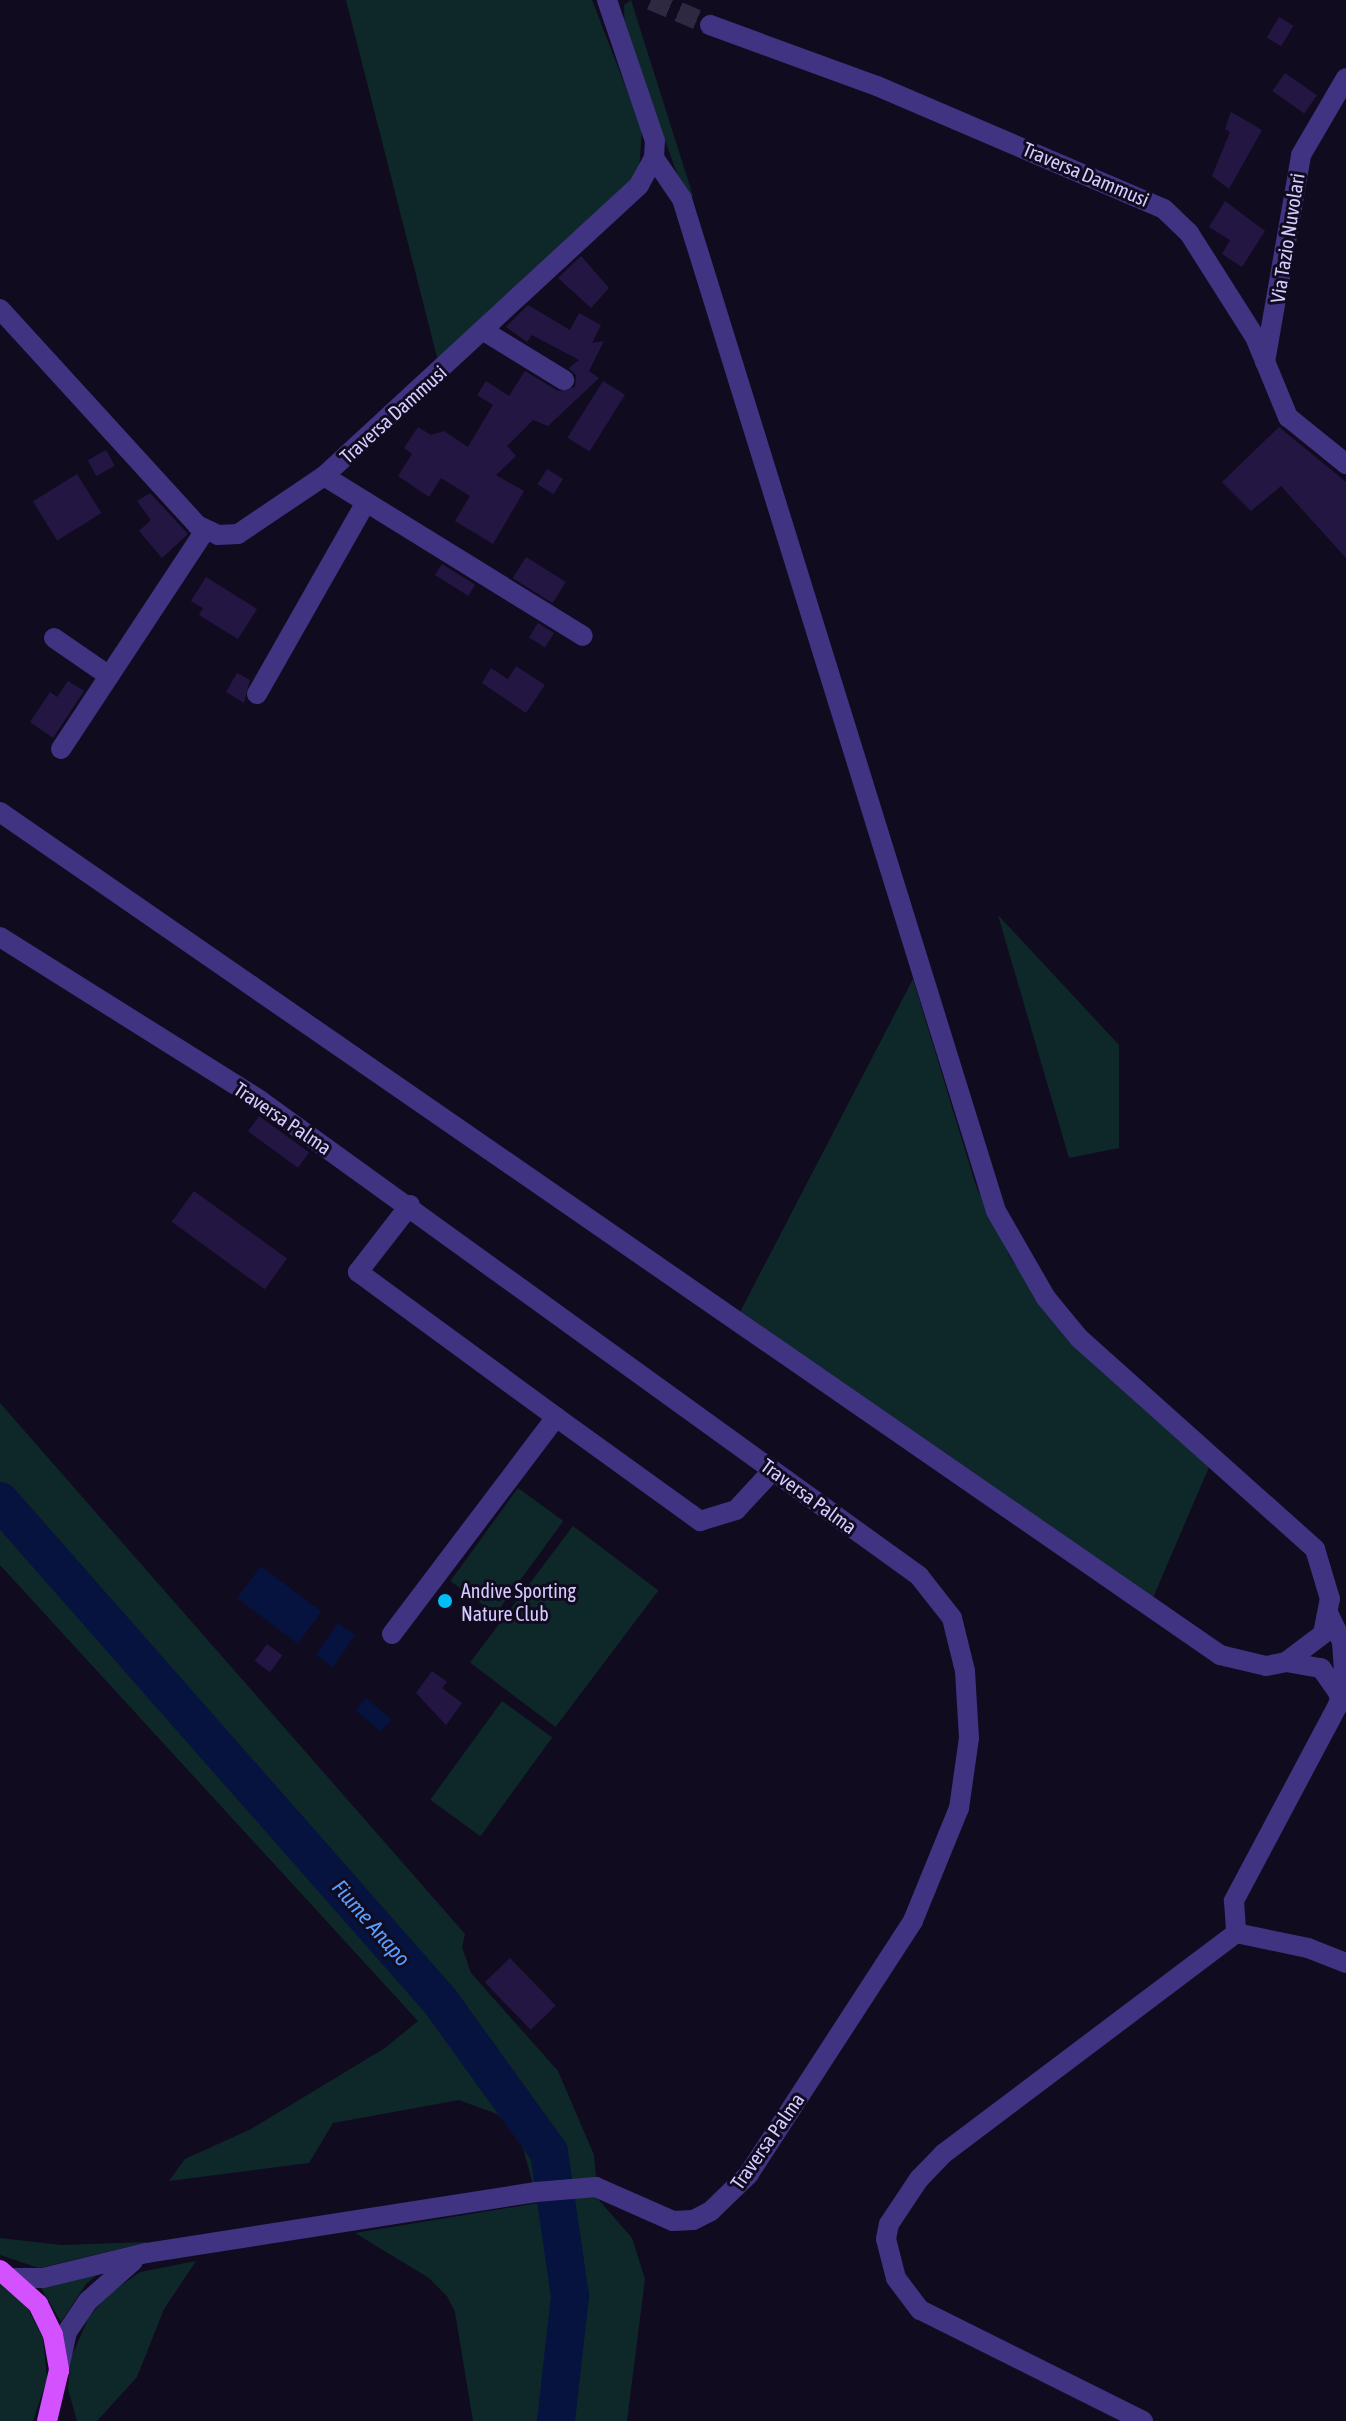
<!DOCTYPE html>
<html>
<head>
<meta charset="utf-8">
<style>
  body { margin:0 }
  #map { position:relative; width:1346px; height:2421px; overflow:hidden; background:#110b20; font-family:"Asap Condensed",sans-serif }
  div>[style] { position:absolute }
  [style*='--x'] { left:calc(var(--x)*1px); top:calc(var(--y)*1px); width:calc(var(--w)*1px); rotate:calc(var(--a)*1deg) }
  .green>* { inset:0; background:#0e282a; transform-origin:0 0 }
  .water>* { inset:0; background:#06133e; transform-origin:0 0 }
  .river>* { height:38px; margin:-19px; padding:0 19px; transform-origin:19px; border-radius:19px; background:#06133e }
  .building>* { inset:0; background:#241642; transform-origin:0 0 }
  .minor-tunnel>* { height:20px; margin-top:-10px; transform-origin:0; background:repeating-linear-gradient(90deg,#2f2841 0 20px,transparent 0 30px) }
  .minor>* { height:20px; margin:-10px; padding:0 10px; transform-origin:10px; border-radius:10px; background:#403382 }
  .major>* { height:20px; margin:-10px; padding:0 10px; transform-origin:10px; border-radius:10px; background:#d351ff }
  .dots>* { width:22px; height:22px; translate:-50% -50%; box-sizing:border-box; border:4px solid #110b20; border-radius:50% }
  span { translate:-50% -50%; white-space:nowrap; text-align:center; line-height:1.15; -webkit-text-stroke:6px #110b20; paint-order:stroke }
  .street-label { font-size:20px; color:#d6caff }
  .poi-label { font-size:20px; color:#d6caff }
  .left { translate:0 -50%; text-align:left }
  .water-label { font-size:22px; color:#589dff; font-style:italic }
</style>
</head>
<body>
<div id="map">
  <div class="green">
    <i style="clip-path:polygon(346px 0,592px 0,642px 129px,639px 170px,628px 184px,438px 361px)"></i>
    <i style="clip-path:polygon(631px 0,693px 196px,686px 198px,625px 31px,624px 5px)"></i>
    <i style="clip-path:polygon(998px 915px,1119px 1045px,1119px 1148px,1069px 1158px)"></i>
    <i style="clip-path:polygon(913px 979px,976px 1186px,1011px 1259px,1075px 1346px,1209px 1467px,1152px 1600px,739px 1314px)"></i>
    <i style="clip-path:polygon(0 1403px,465px 1934px,462px 1947px,471px 1973px,558px 2071px,594px 2155px,598px 2199px,632px 2238px,645px 2279px,627px 2421px,473px 2421px,455px 2312px,447px 2296px,429px 2278px,355px 2233px,538px 2203px,520px 2137px,497px 2114px,459px 2100px,333px 2123px,309px 2163px,169px 2181px,185px 2159px,251px 2129px,385px 2048px,418px 2021px,0 1565px)"></i>
    <i style="left:518px;top:1488px;width:56px;height:115px;rotate:36deg"></i>
    <i style="left:573px;top:1526px;width:107px;height:171px;rotate:37deg"></i>
    <i style="left:502px;top:1701px;width:62px;height:122px;rotate:36deg"></i>
    <i style="clip-path:polygon(0 2238px,61px 2245px,149px 2242px,39px 2268px,0 2255px)"></i>
    <i style="clip-path:polygon(196px 2261px,164px 2309px,137px 2377px,97px 2421px,77px 2421px,68px 2389px,71px 2358px,88px 2319px,106px 2296px,140px 2272px)"></i>
    <i style="clip-path:polygon(97px 2275px,86px 2284px,61px 2322px,41px 2288px)"></i>
    <i style="clip-path:polygon(0 2282px,24px 2301px,43px 2338px,47px 2379px,33px 2421px,0 2421px)"></i>
  </div>
  <div class="water">
    <i style="left:261px;top:1566px;width:76px;height:40px;rotate:37deg"></i>
    <i style="left:338px;top:1623px;width:21px;height:39px;rotate:35deg"></i>
    <i style="left:366px;top:1698px;width:33px;height:16px;rotate:40deg"></i>
  </div>
  <div class="river">
    <i style="--x:0;--y:1501;--w:666;--a:48.65"></i>
    <i style="--x:440;--y:2001;--w:186;--a:54.2"></i>
    <i style="--x:549;--y:2152;--w:146;--a:81.7"></i>
    <i style="--x:570;--y:2296;--w:126;--a:96.4"></i>
  </div>
  <div class="building">
    <i style="left:1279px;top:17px;width:17px;height:24px;rotate:31deg"></i>
    <i style="left:1285px;top:73px;width:39px;height:22px;rotate:35deg"></i>
    <i style="clip-path:polygon(1231px 112px,1262px 130px,1229px 189px,1212px 176px,1230px 132px,1225px 129px)"></i>
    <i style="clip-path:polygon(1225px 201px,1265px 231px,1242px 267px,1222px 254px,1230px 240px,1209px 227px)"></i>
    <i style="clip-path:polygon(581px 256px,609px 288px,591px 308px,558px 278px)"></i>
    <i style="clip-path:polygon(528px 305px,570px 330px,579px 313px,601px 325px,592px 343px,604px 341px,589px 371px,599px 378px,548px 426px,533px 420px,507px 446px,516px 456px,496px 475px,524px 491px,493px 544px,455px 521px,470px 496px,441px 478px,429px 497px,398px 476px,412px 454px,404px 448px,418px 427px,431px 435px,444px 431px,468px 447px,493px 405px,477px 395px,486px 381px,509px 396px,525px 371px,558px 391px,575px 387px,576px 375px,569px 368px,579px 360px,532px 335px,527px 342px,506px 327px)"></i>
    <i style="left:603px;top:381px;width:26px;height:67px;rotate:32deg"></i>
    <i style="clip-path:polygon(1279px 427px,1346px 482px,1346px 558px,1281px 486px,1251px 511px,1222px 482px)"></i>
    <i style="left:106px;top:450px;width:18px;height:21px;rotate:61deg"></i>
    <i style="left:547px;top:469px;width:19px;height:18px;rotate:32deg"></i>
    <i style="left:77px;top:474px;width:46px;height:52px;rotate:58deg"></i>
    <i style="clip-path:polygon(150px 493px,188px 534px,162px 558px,139px 531px,151px 520px,137px 501px)"></i>
    <i style="left:526px;top:557px;width:47px;height:25px;rotate:32deg"></i>
    <i style="left:442px;top:564px;width:39px;height:13px;rotate:32deg"></i>
    <i style="clip-path:polygon(206px 577px,257px 609px,238px 639px,199px 615px,203px 608px,191px 601px)"></i>
    <i style="left:538px;top:623px;width:19px;height:17px;rotate:32deg"></i>
    <i style="clip-path:polygon(516px 666px,545px 685px,526px 713px,482px 683px,491px 668px,508px 679px)"></i>
    <i style="clip-path:polygon(237px 673px,250px 680px,244px 703px,226px 692px)"></i>
    <i style="clip-path:polygon(68px 681px,84px 691px,53px 738px,30px 722px,50px 692px,57px 697px)"></i>
    <i style="left:259px;top:1116px;width:62px;height:19px;rotate:36deg"></i>
    <i style="left:194px;top:1191px;width:115px;height:38px;rotate:36deg"></i>
    <i style="left:267px;top:1644px;width:19px;height:21px;rotate:36deg"></i>
    <i style="clip-path:polygon(432px 1671px,447px 1682px,442px 1688px,462px 1703px,446px 1725px,416px 1693px)"></i>
    <i style="left:510px;top:1958px;width:66px;height:35px;rotate:46deg"></i>
  </div>
  <div class="minor-tunnel">
    <i style="--x:651;--y:0;--w:64;--a:23"></i>
  </div>
  <div class="minor">
    <i style="--x:710;--y:25;--w:178;--a:20.1"></i>
    <i style="--x:877;--y:86;--w:312;--a:23.2"></i>
    <i style="--x:1164;--y:209;--w:35;--a:44"></i>
    <i style="--x:1189;--y:233;--w:123;--a:57.6"></i>
    <i style="--x:1255;--y:337;--w:87;--a:67.6"></i>
    <i style="--x:1288;--y:417;--w:75;--a:39"></i>
    <i style="--x:0;--y:309;--w:292;--a:47.6"></i>
    <i style="--x:197;--y:525;--w:23;--a:25"></i>
    <i style="--x:218;--y:535;--w:20;--a:-3"></i>
    <i style="--x:238;--y:534;--w:104;--a:-34"></i>
    <i style="--x:324;--y:476;--w:429;--a:-42.7"></i>
    <i style="--x:639;--y:185;--w:31;--a:-61"></i>
    <i style="--x:654;--y:158;--w:17;--a:-87"></i>
    <i style="--x:655;--y:141;--w:149;--a:-108.8"></i>
    <i style="--x:484;--y:331;--w:94;--a:31.5"></i>
    <i style="--x:1265;--y:362;--w:210;--a:-80.1"></i>
    <i style="--x:1301;--y:155;--w:89;--a:-59.7"></i>
    <i style="--x:324;--y:476;--w:304;--a:31.7"></i>
    <i style="--x:54;--y:638;--w:67;--a:34.6"></i>
    <i style="--x:257;--y:694;--w:221;--a:-60.4"></i>
    <i style="--x:61;--y:749;--w:261;--a:-56.6"></i>
    <i style="--x:0;--y:812;--w:1483;--a:34.64"></i>
    <i style="--x:1220;--y:1655;--w:47;--a:13.4"></i>
    <i style="--x:1266;--y:1666;--w:20;--a:-11"></i>
    <i style="--x:1286;--y:1662;--w:46;--a:-37.1"></i>
    <i style="--x:1323;--y:1634;--w:36;--a:-79"></i>
    <i style="--x:1330;--y:1599;--w:52;--a:-106.7"></i>
    <i style="--x:1315;--y:1549;--w:317;--a:-138.2"></i>
    <i style="--x:1079;--y:1338;--w:52;--a:-129.5"></i>
    <i style="--x:1046;--y:1298;--w:100;--a:-119.9"></i>
    <i style="--x:996;--y:1211;--w:1060;--a:-107.24"></i>
    <i style="--x:682;--y:199;--w:50;--a:-124.3"></i>
    <i style="--x:0;--y:937;--w:308;--a:32.1"></i>
    <i style="--x:261;--y:1101;--w:812;--a:35.82"></i>
    <i style="--x:919;--y:1576;--w:53;--a:51.8"></i>
    <i style="--x:952;--y:1618;--w:55;--a:76.2"></i>
    <i style="--x:965;--y:1671;--w:67;--a:86.6"></i>
    <i style="--x:969;--y:1738;--w:71;--a:98.1"></i>
    <i style="--x:959;--y:1808;--w:122;--a:112.2"></i>
    <i style="--x:913;--y:1921;--w:302;--a:123"></i>
    <i style="--x:749;--y:2174;--w:53;--a:135.8"></i>
    <i style="--x:711;--y:2211;--w:20;--a:153"></i>
    <i style="--x:693;--y:2220;--w:20;--a:177"></i>
    <i style="--x:673;--y:2221;--w:84;--a:-156.2"></i>
    <i style="--x:596;--y:2187;--w:60;--a:175.2"></i>
    <i style="--x:536;--y:2192;--w:395;--a:171.1"></i>
    <i style="--x:146;--y:2253;--w:106;--a:166.4"></i>
    <i style="--x:43;--y:2278;--w:29;--a:180"></i>
    <i style="--x:410;--y:1205;--w:85;--a:127.8"></i>
    <i style="--x:358;--y:1272;--w:245;--a:36.2"></i>
    <i style="--x:556;--y:1417;--w:178;--a:35.8"></i>
    <i style="--x:700;--y:1521;--w:38;--a:-17"></i>
    <i style="--x:736;--y:1510;--w:54;--a:-47.2"></i>
    <i style="--x:1329;--y:1615;--w:30;--a:64"></i>
    <i style="--x:1342;--y:1642;--w:27;--a:86"></i>
    <i style="--x:1344;--y:1669;--w:36;--a:99"></i>
    <i style="--x:1338;--y:1705;--w:222;--a:118"></i>
    <i style="--x:1234;--y:1901;--w:32;--a:86"></i>
    <i style="--x:1236;--y:1933;--w:74;--a:11.8"></i>
    <i style="--x:1308;--y:1948;--w:41;--a:21.5"></i>
    <i style="--x:392;--y:1634;--w:272;--a:-52.9"></i>
    <i style="--x:1286;--y:1662;--w:36;--a:10"></i>
    <i style="--x:1321;--y:1668;--w:33;--a:55"></i>
    <i style="--x:59;--y:2369;--w:38;--a:-78"></i>
    <i style="--x:67;--y:2332;--w:37;--a:-56"></i>
    <i style="--x:88;--y:2301;--w:60;--a:-41.6"></i>
    <i style="--x:1143;--y:2421;--w:249;--a:-153.5"></i>
    <i style="--x:920;--y:2310;--w:40;--a:-127"></i>
    <i style="--x:896;--y:2278;--w:40;--a:-104.4"></i>
    <i style="--x:886;--y:2239;--w:15;--a:-79"></i>
    <i style="--x:889;--y:2224;--w:54;--a:-56.3"></i>
    <i style="--x:919;--y:2179;--w:35;--a:-46"></i>
    <i style="--x:943;--y:2154;--w:367;--a:-37"></i>
  </div>
  <div class="major">
    <i style="--x:0;--y:2270;--w:51;--a:41.8"></i>
    <i style="--x:38;--y:2304;--w:34;--a:64"></i>
    <i style="--x:53;--y:2335;--w:36;--a:80"></i>
    <i style="--x:59;--y:2370;--w:52;--a:103.2"></i>
  </div>
  <div class="dots">
    <i style="left:445px;top:1601px;background:#00bef5"></i>
  </div>
  <div class="street-label">
    <span style="left:1086px;top:174px;rotate:23deg">Traversa Dammusi</span>
    <span style="left:1287px;top:238px;rotate:-81deg">Via Tazio Nuvolari</span>
    <span style="left:393px;top:414px;rotate:-42deg">Traversa Dammusi</span>
    <span style="left:283px;top:1118px;rotate:34deg">Traversa Palma</span>
    <span style="left:809px;top:1496px;rotate:36deg">Traversa Palma</span>
    <span style="left:767px;top:2141px;rotate:-55deg">Traversa Palma</span>
  </div>
  <div class="poi-label">
    <span class="left" style="left:461px;top:1602px">Andive Sporting<br>Nature Club</span>
  </div>
  <div class="water-label">
    <span style="left:371px;top:1923px;rotate:49deg">Fiume Anapo</span>
  </div>
</div>
</body>
</html>
